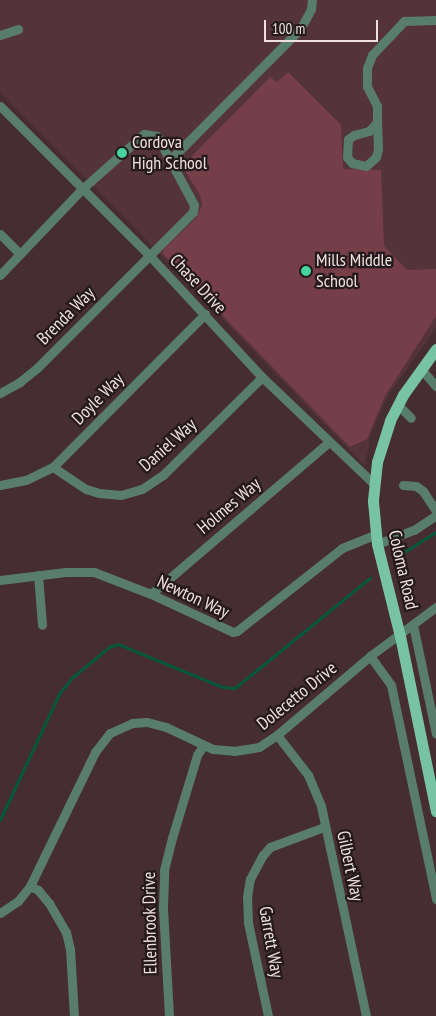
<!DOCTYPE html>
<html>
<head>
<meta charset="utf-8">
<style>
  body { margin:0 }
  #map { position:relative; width:436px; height:1016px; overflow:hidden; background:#452d31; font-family:"PT Sans Narrow",sans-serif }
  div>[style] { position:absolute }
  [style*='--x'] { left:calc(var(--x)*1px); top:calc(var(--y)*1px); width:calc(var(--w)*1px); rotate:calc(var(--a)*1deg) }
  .built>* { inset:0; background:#54343a }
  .green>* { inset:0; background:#753e49 }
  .stream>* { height:2.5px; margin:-1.25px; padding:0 1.25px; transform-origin:1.25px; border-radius:1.25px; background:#04583d }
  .minor>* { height:9px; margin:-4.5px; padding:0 4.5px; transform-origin:4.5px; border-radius:4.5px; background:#597d6c }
  .major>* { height:11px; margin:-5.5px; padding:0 5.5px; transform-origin:5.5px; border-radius:5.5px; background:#78c4a2 }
  .dots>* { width:14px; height:14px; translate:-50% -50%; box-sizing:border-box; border:2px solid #24191b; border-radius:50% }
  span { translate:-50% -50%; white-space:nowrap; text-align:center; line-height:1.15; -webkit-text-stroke:4.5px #24191b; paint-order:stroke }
  .poi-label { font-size:18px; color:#efdfe1 }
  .left { translate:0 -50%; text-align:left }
  .street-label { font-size:18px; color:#efdfe1 }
  .scale { position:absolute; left:264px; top:20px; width:114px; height:22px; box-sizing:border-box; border:2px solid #efdfe1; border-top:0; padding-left:6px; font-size:15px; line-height:18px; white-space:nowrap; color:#efdfe1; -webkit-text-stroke:4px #24191b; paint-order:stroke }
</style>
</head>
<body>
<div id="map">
  <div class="built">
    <i style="clip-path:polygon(0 0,436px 0,436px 328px,387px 397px,371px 434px,365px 466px,121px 214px,0 93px)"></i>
  </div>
  <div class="green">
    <i style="clip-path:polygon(288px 72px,341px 125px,343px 169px,381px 170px,384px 246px,407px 270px,436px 269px,436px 316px,385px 396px,367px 439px,350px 447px,162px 253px,164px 249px,196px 218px,202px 205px,200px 195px,182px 166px,270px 77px,277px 82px)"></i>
  </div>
  <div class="stream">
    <i style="--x:396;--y:557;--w:47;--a:-32"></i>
    <i style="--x:0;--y:820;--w:139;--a:-64.9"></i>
    <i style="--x:59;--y:694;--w:22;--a:-51"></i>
    <i style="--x:73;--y:677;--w:47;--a:-39.8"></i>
    <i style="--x:109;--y:647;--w:9;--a:-18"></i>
    <i style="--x:118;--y:644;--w:113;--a:22.3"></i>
    <i style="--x:223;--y:687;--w:12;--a:5"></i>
    <i style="--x:235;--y:688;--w:174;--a:-39.2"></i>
  </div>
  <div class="minor">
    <i style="--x:0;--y:35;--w:19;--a:-18"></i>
    <i style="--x:0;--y:106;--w:211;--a:45"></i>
    <i style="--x:149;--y:255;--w:166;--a:47.2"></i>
    <i style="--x:262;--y:377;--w:155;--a:43.7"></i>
    <i style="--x:377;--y:122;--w:12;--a:132"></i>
    <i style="--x:369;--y:131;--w:16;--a:165"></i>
    <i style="--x:354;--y:135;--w:7;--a:146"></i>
    <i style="--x:348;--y:139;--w:18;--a:93"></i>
    <i style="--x:347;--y:157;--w:8;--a:50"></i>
    <i style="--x:352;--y:163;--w:14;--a:12"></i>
    <i style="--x:366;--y:166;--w:13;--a:-42"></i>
    <i style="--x:376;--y:157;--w:8;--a:-76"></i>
    <i style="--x:378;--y:149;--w:27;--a:-92"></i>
    <i style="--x:377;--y:122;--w:16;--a:-90"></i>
    <i style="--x:377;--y:106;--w:22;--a:-117"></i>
    <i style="--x:367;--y:86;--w:18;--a:-90"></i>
    <i style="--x:367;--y:68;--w:14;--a:-69"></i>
    <i style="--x:372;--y:55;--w:47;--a:-46.7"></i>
    <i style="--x:404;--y:21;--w:32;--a:-2"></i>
    <i style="--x:170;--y:160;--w:186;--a:-45.2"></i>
    <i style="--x:301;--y:28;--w:21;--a:-62"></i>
    <i style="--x:311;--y:9;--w:9;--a:-84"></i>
    <i style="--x:0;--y:234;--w:28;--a:45"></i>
    <i style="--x:0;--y:275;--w:119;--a:-46.4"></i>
    <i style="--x:82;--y:189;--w:83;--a:-41.6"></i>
    <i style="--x:144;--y:134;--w:13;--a:9"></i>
    <i style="--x:157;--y:136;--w:78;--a:61.8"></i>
    <i style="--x:194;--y:205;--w:7;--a:98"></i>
    <i style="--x:193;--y:212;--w:221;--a:135"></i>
    <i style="--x:37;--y:368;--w:22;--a:141"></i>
    <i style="--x:20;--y:382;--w:23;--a:151"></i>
    <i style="--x:421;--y:369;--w:23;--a:49"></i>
    <i style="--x:398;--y:405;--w:18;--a:45"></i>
    <i style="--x:53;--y:467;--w:40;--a:34"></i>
    <i style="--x:86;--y:489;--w:14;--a:17"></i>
    <i style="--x:99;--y:493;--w:22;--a:5"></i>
    <i style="--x:121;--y:495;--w:22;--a:-16"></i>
    <i style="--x:142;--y:489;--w:25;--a:-34"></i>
    <i style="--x:163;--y:475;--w:139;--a:-44.7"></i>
    <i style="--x:0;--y:485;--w:26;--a:-11"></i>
    <i style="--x:26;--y:480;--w:30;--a:-26"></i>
    <i style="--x:53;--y:467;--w:216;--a:-45.2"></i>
    <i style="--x:403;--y:485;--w:13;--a:4"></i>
    <i style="--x:416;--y:486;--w:9;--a:36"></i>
    <i style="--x:423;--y:491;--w:24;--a:57"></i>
    <i style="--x:377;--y:544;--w:40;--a:-21"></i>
    <i style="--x:414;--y:530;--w:27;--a:-34"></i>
    <i style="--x:38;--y:575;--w:50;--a:85.4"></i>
    <i style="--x:0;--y:580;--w:66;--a:-6.9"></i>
    <i style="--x:66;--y:572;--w:28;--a:0"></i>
    <i style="--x:94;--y:572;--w:61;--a:21.1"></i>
    <i style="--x:151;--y:594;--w:90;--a:24.9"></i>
    <i style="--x:233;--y:632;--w:4;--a:-14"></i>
    <i style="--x:237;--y:631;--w:134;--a:-38.3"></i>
    <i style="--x:342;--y:548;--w:35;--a:-22"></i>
    <i style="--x:151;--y:594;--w:234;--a:-40.5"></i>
    <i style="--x:413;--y:625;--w:111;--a:78.1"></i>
    <i style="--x:370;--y:656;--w:36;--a:54"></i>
    <i style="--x:391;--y:685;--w:219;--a:78.1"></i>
    <i style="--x:277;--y:735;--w:51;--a:52.2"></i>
    <i style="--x:308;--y:775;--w:34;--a:67"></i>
    <i style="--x:321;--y:806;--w:215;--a:77.9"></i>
    <i style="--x:30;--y:886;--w:9;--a:27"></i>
    <i style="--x:38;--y:890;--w:17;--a:50"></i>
    <i style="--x:49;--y:903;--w:34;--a:60"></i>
    <i style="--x:66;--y:932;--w:17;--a:77"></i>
    <i style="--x:70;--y:949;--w:67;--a:86.6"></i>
    <i style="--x:0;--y:913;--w:22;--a:-34"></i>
    <i style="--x:18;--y:901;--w:19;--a:-51"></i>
    <i style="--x:30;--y:886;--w:149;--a:-64.1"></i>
    <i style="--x:95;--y:752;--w:24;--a:-52"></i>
    <i style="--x:110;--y:733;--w:24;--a:-24"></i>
    <i style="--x:132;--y:723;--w:15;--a:-4"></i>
    <i style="--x:147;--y:722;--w:20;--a:15"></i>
    <i style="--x:166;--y:727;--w:52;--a:25.1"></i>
    <i style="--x:213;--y:749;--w:21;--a:5"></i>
    <i style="--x:234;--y:751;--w:25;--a:-9"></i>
    <i style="--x:259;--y:747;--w:22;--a:-34"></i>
    <i style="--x:277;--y:735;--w:122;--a:-40.3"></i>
    <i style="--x:370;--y:656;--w:82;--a:-36.6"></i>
    <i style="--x:169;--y:1016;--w:109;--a:-93.2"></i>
    <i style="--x:163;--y:907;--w:37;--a:-88"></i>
    <i style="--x:164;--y:870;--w:33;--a:-76"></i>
    <i style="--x:172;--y:838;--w:87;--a:-73.2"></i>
    <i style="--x:197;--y:755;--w:11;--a:-56"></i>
    <i style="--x:268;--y:1016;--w:95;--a:-102.1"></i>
    <i style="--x:248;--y:923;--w:26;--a:-92"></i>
    <i style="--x:247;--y:897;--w:18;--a:-81"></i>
    <i style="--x:250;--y:879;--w:27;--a:-62"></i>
    <i style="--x:263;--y:855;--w:11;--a:-49"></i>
    <i style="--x:270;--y:847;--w:58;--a:-20.3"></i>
  </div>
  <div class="major">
    <i style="--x:436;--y:349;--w:57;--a:125.7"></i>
    <i style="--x:403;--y:395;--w:29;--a:117"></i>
    <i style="--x:390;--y:421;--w:43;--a:107.6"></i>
    <i style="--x:377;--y:462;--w:39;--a:96"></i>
    <i style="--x:373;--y:501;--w:43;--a:84.7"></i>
    <i style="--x:377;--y:544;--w:95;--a:76"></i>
    <i style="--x:400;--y:636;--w:179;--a:78.4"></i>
  </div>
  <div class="dots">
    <i style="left:122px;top:153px;background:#46d49e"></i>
    <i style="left:306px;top:271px;background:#46d49e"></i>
  </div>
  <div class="poi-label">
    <span class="left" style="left:132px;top:153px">Cordova<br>High School</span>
    <span class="left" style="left:316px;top:271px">Mills Middle<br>School</span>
  </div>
  <div class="street-label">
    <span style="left:198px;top:284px;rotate:47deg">Chase Drive</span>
    <span style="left:66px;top:316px;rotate:-45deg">Brenda Way</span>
    <span style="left:98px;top:399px;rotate:-45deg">Doyle Way</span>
    <span style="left:168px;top:445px;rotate:-42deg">Daniel Way</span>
    <span style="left:229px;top:506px;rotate:-40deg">Holmes Way</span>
    <span style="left:403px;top:570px;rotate:77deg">Coloma Road</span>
    <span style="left:193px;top:597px;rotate:25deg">Newton Way</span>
    <span style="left:297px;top:696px;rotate:-39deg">Dolecetto Drive</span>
    <span style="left:350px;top:866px;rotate:78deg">Gilbert Way</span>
    <span style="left:150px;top:923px;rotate:-91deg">Ellenbrook Drive</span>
    <span style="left:271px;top:942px;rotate:80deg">Garrett Way</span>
  </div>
  <div class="scale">100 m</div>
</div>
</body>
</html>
